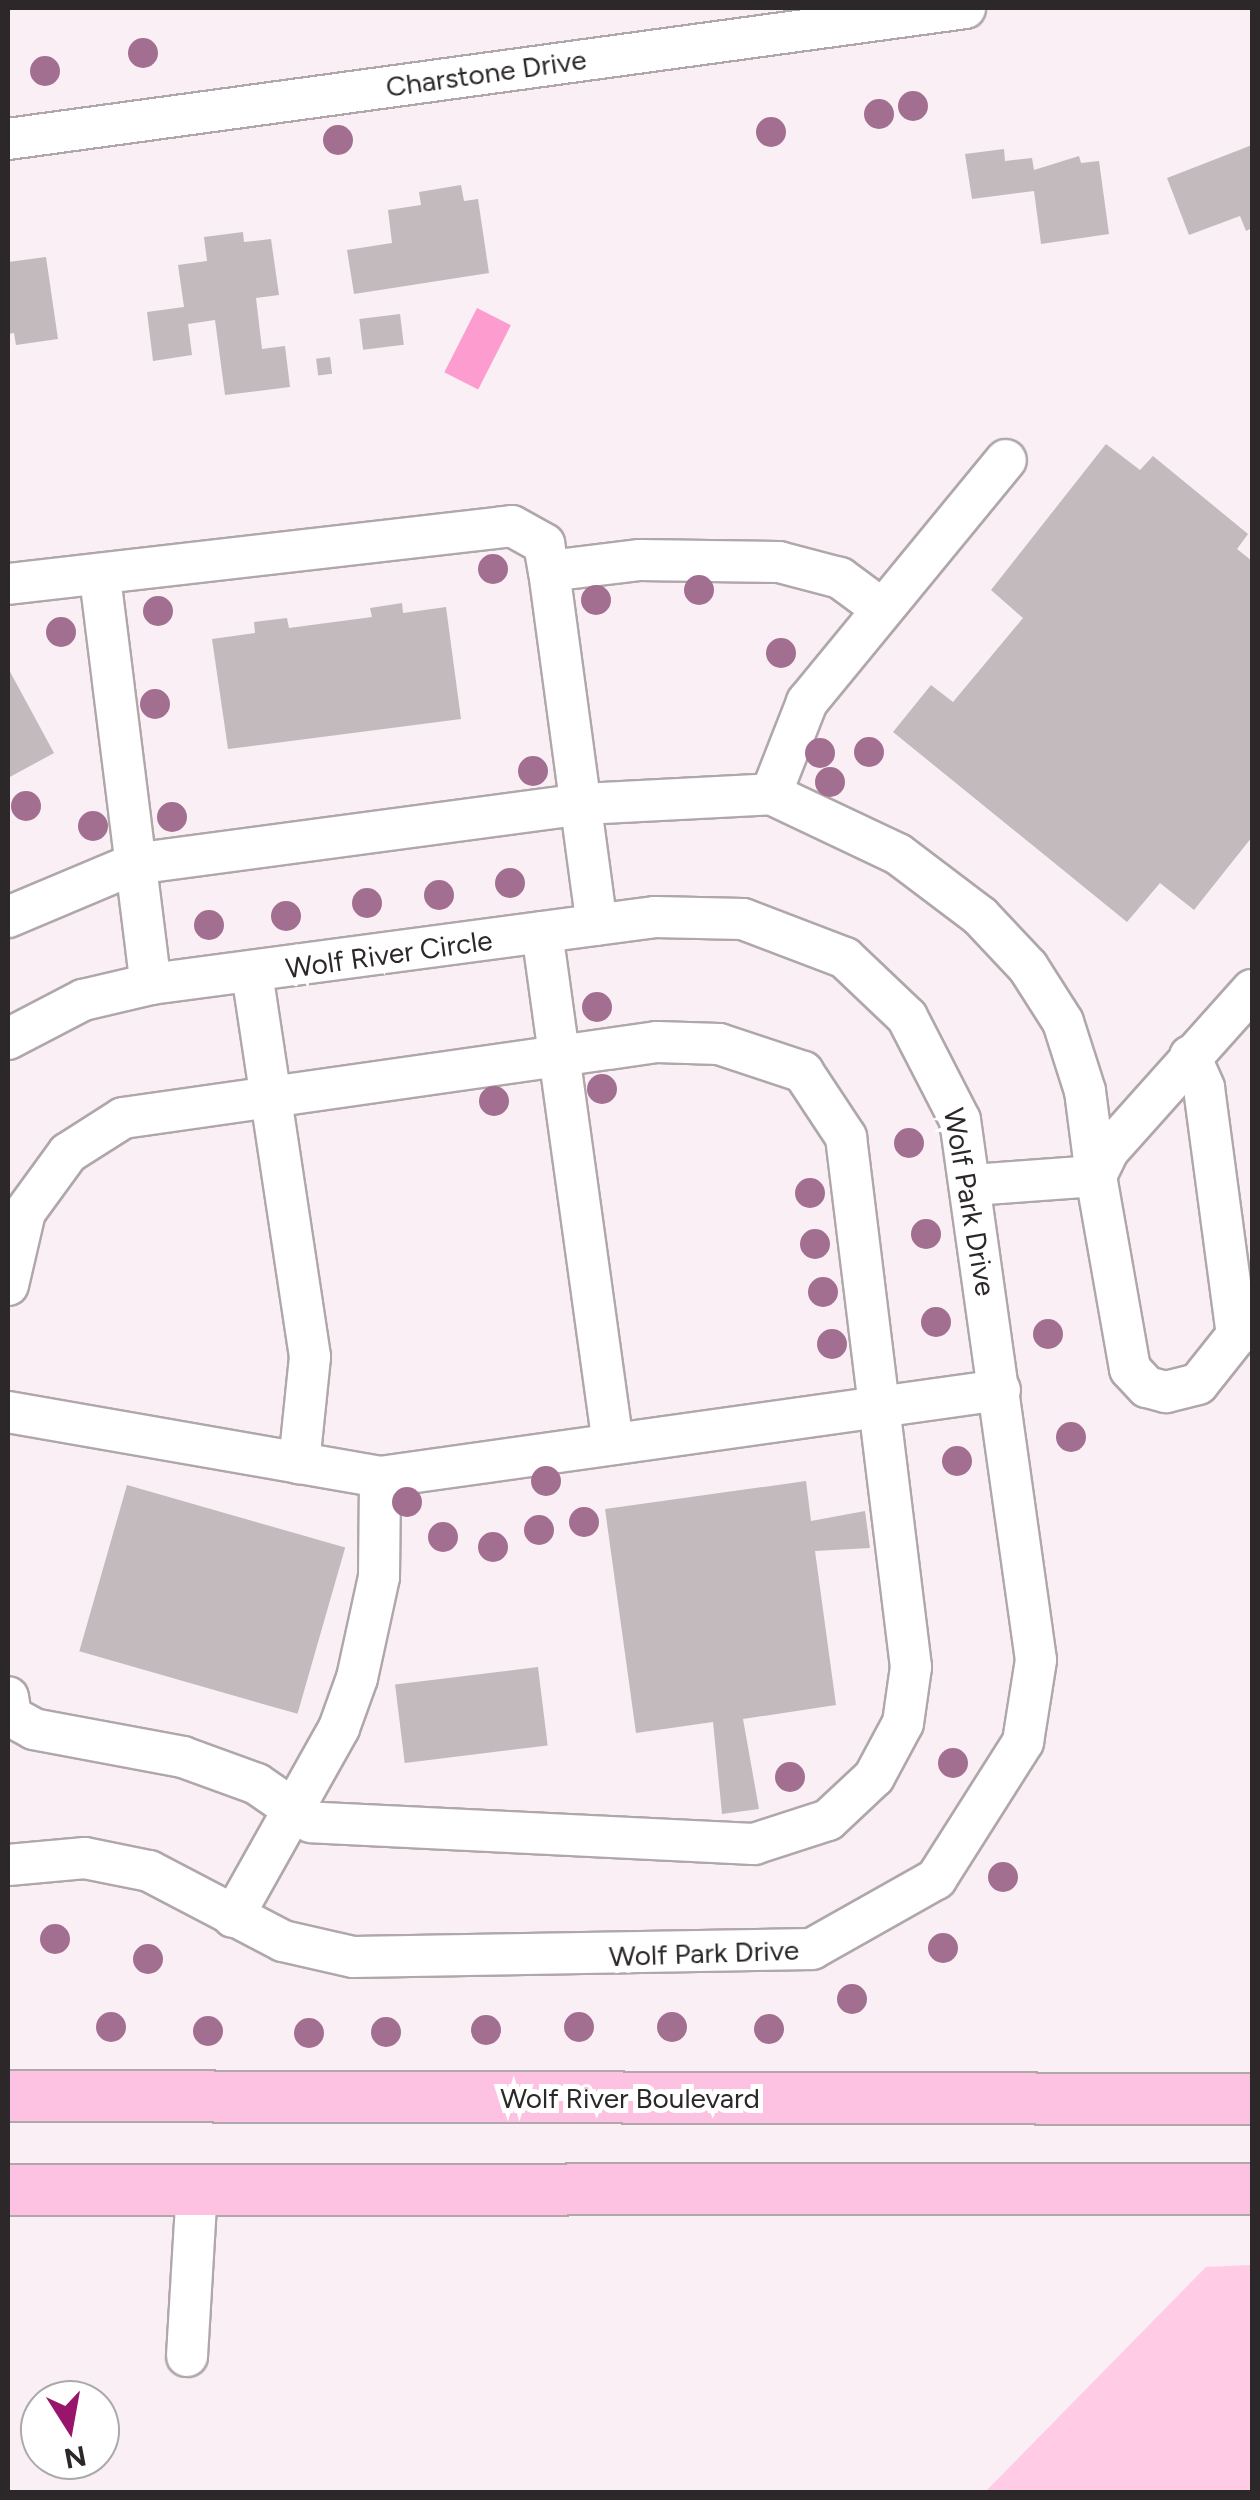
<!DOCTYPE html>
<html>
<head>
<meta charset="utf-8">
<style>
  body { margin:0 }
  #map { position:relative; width:1260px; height:2500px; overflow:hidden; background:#f9eff4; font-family:Figtree,sans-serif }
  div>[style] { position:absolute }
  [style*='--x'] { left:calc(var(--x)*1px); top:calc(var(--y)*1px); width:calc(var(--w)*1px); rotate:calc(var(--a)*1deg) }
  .green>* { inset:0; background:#ffcbe5 }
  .water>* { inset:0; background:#fc9ccf; transform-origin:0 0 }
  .building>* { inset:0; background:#c3babe; transform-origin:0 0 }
  .roads { filter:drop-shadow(2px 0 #b0a7ab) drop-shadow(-2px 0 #b0a7ab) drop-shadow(0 2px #b0a7ab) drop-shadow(0 -2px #b0a7ab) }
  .minor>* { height:40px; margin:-20px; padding:0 20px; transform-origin:20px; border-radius:20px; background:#fff }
  .major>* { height:50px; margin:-25px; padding:0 25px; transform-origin:25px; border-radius:25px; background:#fdc2e2 }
  .trees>* { width:30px; height:30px; margin:-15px; border-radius:50%; background:#a36f90 }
  span { translate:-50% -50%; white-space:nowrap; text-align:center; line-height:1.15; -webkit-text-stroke:10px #fff; paint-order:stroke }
  .street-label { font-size:28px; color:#2c282a }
  .frame { position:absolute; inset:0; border:10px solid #2c282a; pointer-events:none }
  .north { position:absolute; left:20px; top:2380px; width:100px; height:100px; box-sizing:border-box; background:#fff; border:2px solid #aba9aa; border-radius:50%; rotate:169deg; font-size:28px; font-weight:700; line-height:40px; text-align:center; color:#2c282a }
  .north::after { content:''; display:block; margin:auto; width:35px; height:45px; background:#98156b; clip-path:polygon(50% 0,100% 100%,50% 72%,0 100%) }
</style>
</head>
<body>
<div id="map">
  <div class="green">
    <i style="clip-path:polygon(1252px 2265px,1252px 2492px,985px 2492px,1206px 2267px)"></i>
  </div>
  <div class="water">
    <i style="left:477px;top:308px;width:38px;height:72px;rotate:27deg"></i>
  </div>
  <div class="building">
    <i style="clip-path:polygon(1252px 145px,1252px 228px,1246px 231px,1240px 216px,1189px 235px,1167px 178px)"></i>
    <i style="clip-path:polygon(1004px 149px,1005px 161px,1032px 158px,1034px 170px,1079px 156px,1081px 163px,1099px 161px,1109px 234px,1041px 244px,1034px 191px,972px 199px,965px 154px)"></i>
    <i style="clip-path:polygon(461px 185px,464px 201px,478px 199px,489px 273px,354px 294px,347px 250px,392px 243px,388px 210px,421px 205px,419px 192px)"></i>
    <i style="clip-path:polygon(243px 232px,244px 242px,271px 239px,279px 295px,256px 298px,262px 349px,285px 346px,290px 387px,225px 395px,215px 320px,188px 324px,192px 355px,153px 361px,147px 312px,184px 307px,178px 265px,207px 261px,204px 237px)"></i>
    <i style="clip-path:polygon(46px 257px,58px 339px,16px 345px,14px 333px,8px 334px,8px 262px)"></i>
    <i style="left:400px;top:314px;width:31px;height:41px;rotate:83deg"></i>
    <i style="left:330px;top:357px;width:17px;height:14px;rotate:83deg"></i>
    <i style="clip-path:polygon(1106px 444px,1140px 470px,1153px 456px,1248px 534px,1237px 549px,1252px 561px,1252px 837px,1194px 910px,1160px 883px,1127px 922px,893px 732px,931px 685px,953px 702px,1023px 618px,991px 590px)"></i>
    <i style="clip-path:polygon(402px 603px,403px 613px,446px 607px,461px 719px,228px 749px,212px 639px,255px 633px,254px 622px,287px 618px,289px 628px,372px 617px,370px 608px)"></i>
    <i style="clip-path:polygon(8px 668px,54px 753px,8px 778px)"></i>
    <i style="clip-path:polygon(806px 1481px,811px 1521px,865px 1511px,870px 1548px,815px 1551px,836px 1705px,743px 1719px,759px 1809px,722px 1814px,713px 1722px,636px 1733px,605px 1509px)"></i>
    <i style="left:127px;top:1485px;width:227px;height:173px;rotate:16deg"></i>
    <i style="left:538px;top:1667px;width:79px;height:144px;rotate:83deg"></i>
  </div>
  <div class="roads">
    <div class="minor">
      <i style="--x:8;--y:139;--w:966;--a:-7.79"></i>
      <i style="--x:549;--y:571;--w:357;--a:82.3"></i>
      <i style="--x:100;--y:577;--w:410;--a:82.9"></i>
      <i style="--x:8;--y:584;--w:507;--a:-6.56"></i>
      <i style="--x:512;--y:526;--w:37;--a:29"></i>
      <i style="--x:544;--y:544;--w:27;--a:80"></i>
      <i style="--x:549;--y:571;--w:92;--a:-6.9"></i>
      <i style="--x:640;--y:560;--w:139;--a:0.8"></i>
      <i style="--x:779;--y:562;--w:63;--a:14.7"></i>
      <i style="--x:840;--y:578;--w:47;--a:36.4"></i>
      <i style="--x:771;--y:794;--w:99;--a:-68.6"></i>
      <i style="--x:807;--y:702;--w:313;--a:-50.6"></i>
      <i style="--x:8;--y:917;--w:137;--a:-22.8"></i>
      <i style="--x:134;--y:864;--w:453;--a:-7.6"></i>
      <i style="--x:583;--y:804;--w:188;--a:-3"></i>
      <i style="--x:771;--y:794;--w:140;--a:25.3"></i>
      <i style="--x:898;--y:854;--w:103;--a:37.1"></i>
      <i style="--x:980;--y:916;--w:70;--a:46.7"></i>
      <i style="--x:1028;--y:967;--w:65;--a:57.5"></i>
      <i style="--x:1063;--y:1022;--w:72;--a:72.3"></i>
      <i style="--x:1085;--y:1091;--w:86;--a:82.6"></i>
      <i style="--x:542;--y:932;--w:517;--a:82.11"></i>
      <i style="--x:252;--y:973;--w:388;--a:81.4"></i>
      <i style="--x:310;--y:1357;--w:107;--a:95.9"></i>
      <i style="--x:8;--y:1039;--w:85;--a:-27.5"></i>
      <i style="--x:83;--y:1000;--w:70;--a:-13.2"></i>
      <i style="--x:151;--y:984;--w:508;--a:-7.57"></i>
      <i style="--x:655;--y:917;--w:88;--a:1.3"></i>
      <i style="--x:743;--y:919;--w:109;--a:20.9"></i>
      <i style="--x:845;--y:958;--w:86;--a:43.6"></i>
      <i style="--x:907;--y:1017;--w:116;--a:62.8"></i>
      <i style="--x:960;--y:1120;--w:545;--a:81.99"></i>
      <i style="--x:1036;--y:1660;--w:83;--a:99"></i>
      <i style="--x:1023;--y:1742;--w:162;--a:122.4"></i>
      <i style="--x:936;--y:1879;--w:142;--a:150.6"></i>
      <i style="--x:812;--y:1949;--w:459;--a:179"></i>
      <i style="--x:353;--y:1957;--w:72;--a:-167.1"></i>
      <i style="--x:283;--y:1941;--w:151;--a:-152.4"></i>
      <i style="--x:149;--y:1871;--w:65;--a:-168.5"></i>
      <i style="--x:85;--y:1858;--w:77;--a:174.8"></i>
      <i style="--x:1190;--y:1056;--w:35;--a:66"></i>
      <i style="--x:1204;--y:1088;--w:250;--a:82.4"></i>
      <i style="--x:1096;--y:1176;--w:28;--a:-64"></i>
      <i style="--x:1108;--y:1151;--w:216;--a:-48.2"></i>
      <i style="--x:972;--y:1185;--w:124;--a:-4.2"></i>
      <i style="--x:1096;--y:1176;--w:196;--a:80"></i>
      <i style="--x:1130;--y:1369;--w:25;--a:47"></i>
      <i style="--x:1147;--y:1387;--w:20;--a:15"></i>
      <i style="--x:1166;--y:1392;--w:33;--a:-14"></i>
      <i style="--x:1198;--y:1384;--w:87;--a:-51.5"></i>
      <i style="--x:8;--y:1285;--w:75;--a:-76.9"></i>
      <i style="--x:25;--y:1212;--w:73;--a:-53.9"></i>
      <i style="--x:68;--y:1153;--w:65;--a:-32.5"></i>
      <i style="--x:123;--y:1118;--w:539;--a:-8.1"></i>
      <i style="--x:657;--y:1042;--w:62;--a:1.8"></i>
      <i style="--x:719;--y:1044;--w:89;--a:18.4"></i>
      <i style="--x:803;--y:1072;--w:78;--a:56.5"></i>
      <i style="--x:846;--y:1137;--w:534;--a:83.01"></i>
      <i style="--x:911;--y:1667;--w:57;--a:98.1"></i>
      <i style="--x:903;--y:1723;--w:61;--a:118.2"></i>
      <i style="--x:874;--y:1777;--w:63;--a:136.9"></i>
      <i style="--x:828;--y:1820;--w:78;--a:162"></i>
      <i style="--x:754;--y:1844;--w:443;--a:-177.2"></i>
      <i style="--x:312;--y:1822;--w:67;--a:-145.4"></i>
      <i style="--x:257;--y:1784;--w:79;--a:-160"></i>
      <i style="--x:183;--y:1757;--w:152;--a:-169.4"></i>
      <i style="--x:34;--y:1729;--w:26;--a:-151"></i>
      <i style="--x:11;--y:1716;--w:19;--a:-99"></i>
      <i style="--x:8;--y:1412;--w:378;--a:9.9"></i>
      <i style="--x:380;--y:1477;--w:626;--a:-7.99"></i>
      <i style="--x:233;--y:1917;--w:217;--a:-60.7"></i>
      <i style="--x:339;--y:1728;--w:53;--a:-70.2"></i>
      <i style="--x:357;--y:1678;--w:103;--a:-77.7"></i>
      <i style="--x:379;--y:1577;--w:100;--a:-89.4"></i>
      <i style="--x:187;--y:2356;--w:166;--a:-86.6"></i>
    </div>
    <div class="major">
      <i style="--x:8;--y:2096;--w:1244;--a:0.14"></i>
      <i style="--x:8;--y:2190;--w:1244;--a:-0.05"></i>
    </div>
  </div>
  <div class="trees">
    <i style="left:143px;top:53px"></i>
    <i style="left:45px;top:71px"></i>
    <i style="left:913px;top:106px"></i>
    <i style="left:879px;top:114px"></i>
    <i style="left:771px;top:132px"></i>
    <i style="left:338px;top:140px"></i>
    <i style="left:493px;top:569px"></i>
    <i style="left:699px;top:590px"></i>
    <i style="left:596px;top:600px"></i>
    <i style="left:158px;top:611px"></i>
    <i style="left:61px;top:632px"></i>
    <i style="left:781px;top:653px"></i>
    <i style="left:155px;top:704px"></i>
    <i style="left:869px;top:752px"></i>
    <i style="left:820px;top:753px"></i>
    <i style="left:533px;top:771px"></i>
    <i style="left:830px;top:782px"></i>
    <i style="left:26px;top:806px"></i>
    <i style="left:172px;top:817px"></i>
    <i style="left:93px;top:826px"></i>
    <i style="left:510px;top:883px"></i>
    <i style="left:439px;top:895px"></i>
    <i style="left:367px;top:903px"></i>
    <i style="left:286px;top:916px"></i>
    <i style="left:209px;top:925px"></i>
    <i style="left:597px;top:1007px"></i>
    <i style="left:602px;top:1089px"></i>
    <i style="left:494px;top:1101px"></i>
    <i style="left:909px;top:1143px"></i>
    <i style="left:810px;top:1193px"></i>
    <i style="left:926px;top:1234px"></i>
    <i style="left:815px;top:1244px"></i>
    <i style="left:823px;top:1292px"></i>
    <i style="left:936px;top:1322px"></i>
    <i style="left:1048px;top:1334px"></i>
    <i style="left:832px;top:1344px"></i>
    <i style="left:1071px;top:1437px"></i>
    <i style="left:957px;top:1461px"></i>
    <i style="left:546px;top:1481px"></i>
    <i style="left:407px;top:1502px"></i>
    <i style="left:584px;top:1522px"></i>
    <i style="left:539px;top:1530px"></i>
    <i style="left:443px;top:1537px"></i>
    <i style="left:493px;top:1547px"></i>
    <i style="left:953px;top:1763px"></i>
    <i style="left:790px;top:1777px"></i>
    <i style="left:1003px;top:1877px"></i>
    <i style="left:55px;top:1939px"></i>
    <i style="left:943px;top:1948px"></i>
    <i style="left:148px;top:1959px"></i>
    <i style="left:852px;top:1999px"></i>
    <i style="left:111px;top:2027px"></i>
    <i style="left:579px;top:2027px"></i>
    <i style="left:672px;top:2027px"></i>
    <i style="left:769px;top:2029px"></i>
    <i style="left:486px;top:2030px"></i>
    <i style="left:208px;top:2031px"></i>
    <i style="left:386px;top:2032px"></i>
    <i style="left:309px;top:2033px"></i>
  </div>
  <div class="street-label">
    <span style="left:486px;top:73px;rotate:-8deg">Charstone Drive</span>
    <span style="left:389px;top:954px;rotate:-8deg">Wolf River Circle</span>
    <span style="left:970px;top:1202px;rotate:80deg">Wolf Park Drive</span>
    <span style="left:704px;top:1953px;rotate:-2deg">Wolf Park Drive</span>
    <span style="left:630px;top:2098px">Wolf River Boulevard</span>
  </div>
  <div class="frame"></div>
  <div class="north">N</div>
</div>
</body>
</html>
